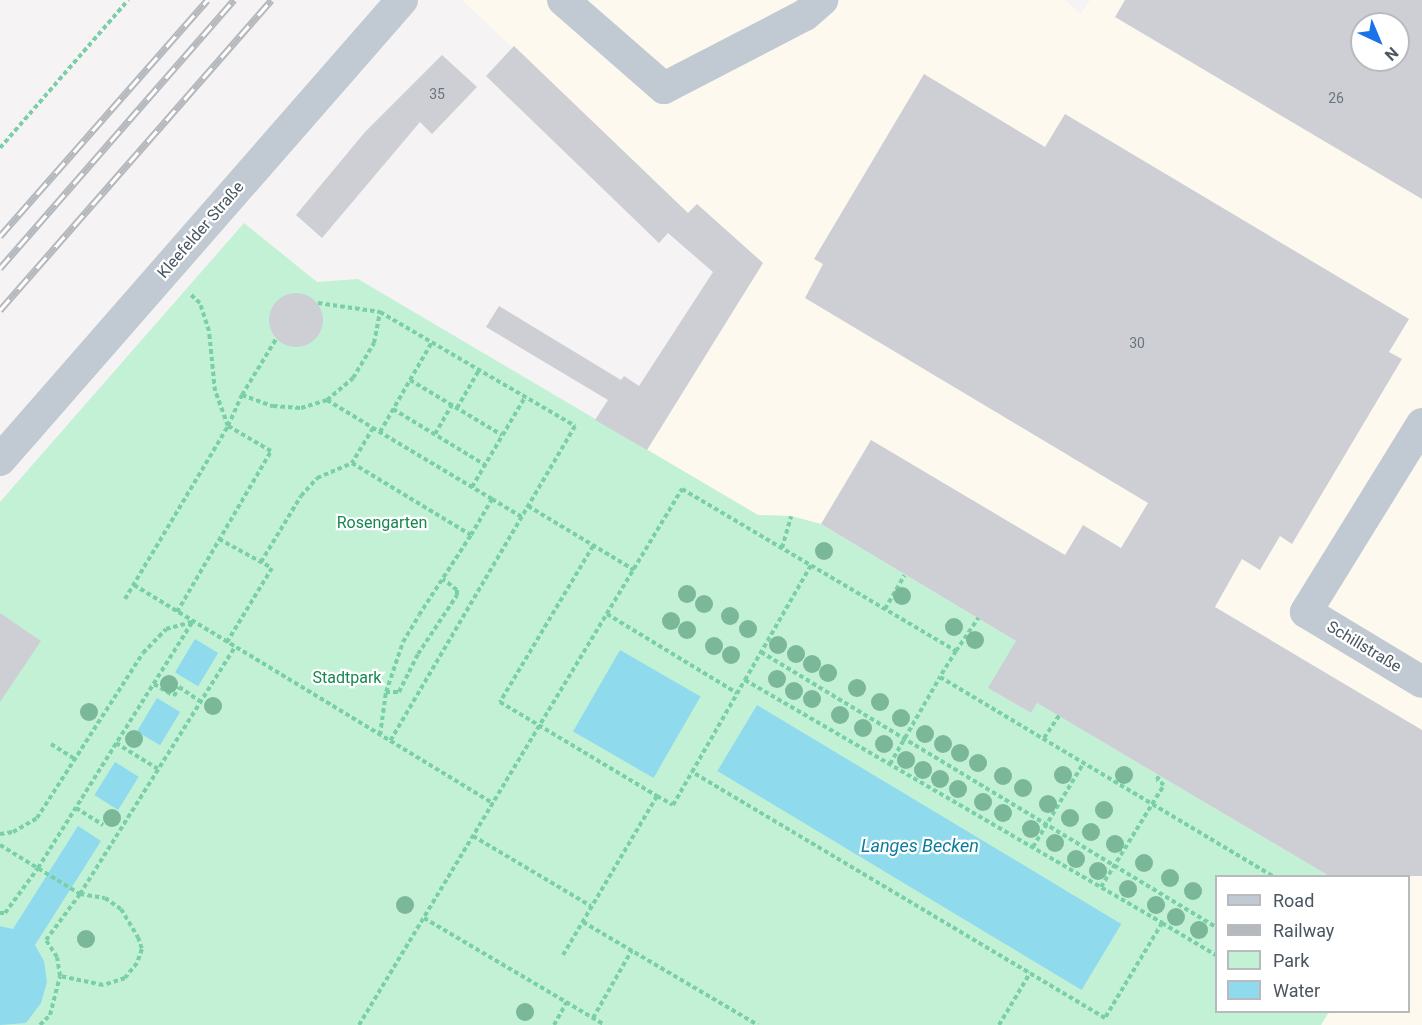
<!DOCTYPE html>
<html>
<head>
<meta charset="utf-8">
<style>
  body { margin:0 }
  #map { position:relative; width:1422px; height:1025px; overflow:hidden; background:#f5f3f3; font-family:Roboto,sans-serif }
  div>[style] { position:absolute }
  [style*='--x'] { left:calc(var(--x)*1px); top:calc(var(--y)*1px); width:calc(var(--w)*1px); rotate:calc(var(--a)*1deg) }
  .commercial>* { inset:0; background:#fdf9ef }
  .green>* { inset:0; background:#c3f1d5 }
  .water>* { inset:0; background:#90daee; transform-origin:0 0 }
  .building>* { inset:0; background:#cdcfd5 }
  .round { border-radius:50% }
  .path>* { height:4px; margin-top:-2px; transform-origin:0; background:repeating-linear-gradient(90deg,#7ad0a6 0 4.5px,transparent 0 7.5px) }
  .minor>* { height:32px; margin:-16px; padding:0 16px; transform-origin:16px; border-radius:16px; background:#c1cad2 }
  .rail>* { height:7px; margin-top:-3.5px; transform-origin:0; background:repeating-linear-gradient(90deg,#fff 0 14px,#b5b8bd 0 28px); box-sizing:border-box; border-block:2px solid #b5b8bd }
  .trees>* { width:18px; height:18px; margin:-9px; border-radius:50%; background:#7bb799 }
  span { translate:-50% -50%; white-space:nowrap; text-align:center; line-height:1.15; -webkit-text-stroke:4.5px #fff; paint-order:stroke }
  .number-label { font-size:14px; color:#6b747e }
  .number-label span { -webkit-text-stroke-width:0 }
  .street-label { font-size:16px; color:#4a5661 }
  .park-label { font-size:16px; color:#17864f }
  .water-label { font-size:18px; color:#0c7c9b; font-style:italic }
  .legend { position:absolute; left:1215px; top:875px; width:195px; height:138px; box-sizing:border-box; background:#fff; border:2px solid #b7bbc0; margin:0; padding:8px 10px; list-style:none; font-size:18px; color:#4a5661 }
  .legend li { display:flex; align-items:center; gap:12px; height:30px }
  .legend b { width:30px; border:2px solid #b7bbc0 }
  .north { position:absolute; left:1350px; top:12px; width:60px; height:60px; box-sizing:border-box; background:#fff; border:2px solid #b7bbc0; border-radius:50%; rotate:136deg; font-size:16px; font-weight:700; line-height:24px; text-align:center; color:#4a5661 }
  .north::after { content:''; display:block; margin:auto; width:21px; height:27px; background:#1a73e8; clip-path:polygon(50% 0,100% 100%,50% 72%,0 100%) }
</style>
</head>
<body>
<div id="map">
  <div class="commercial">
    <i style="clip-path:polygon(evenodd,462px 0,1065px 0,1081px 14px,1090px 0,1422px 0,1422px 1025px,1057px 1025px,1197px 798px,1038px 703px,1031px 713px,995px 692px,1016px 640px,821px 524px,791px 516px,758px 515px,647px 450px,763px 263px,697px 204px,688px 213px,462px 0,1362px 24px,1398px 24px,1398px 60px,1362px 60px,1362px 24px,462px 0,1216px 876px,1408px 876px,1408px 1012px,1216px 1012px,1216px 876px)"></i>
  </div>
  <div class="green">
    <i style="clip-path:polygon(244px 223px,317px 282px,358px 279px,758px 515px,791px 516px,821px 524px,1016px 641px,995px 692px,1031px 713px,1037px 703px,1329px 876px,1216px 876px,1216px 1012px,1329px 1012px,1321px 1025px,0 1025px,0 502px)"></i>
  </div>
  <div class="water">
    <i style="left:195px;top:639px;width:27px;height:39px;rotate:31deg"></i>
    <i style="left:620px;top:650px;width:93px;height:94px;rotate:30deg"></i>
    <i style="left:157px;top:698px;width:27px;height:39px;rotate:31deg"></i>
    <i style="left:757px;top:705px;width:425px;height:77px;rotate:31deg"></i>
    <i style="left:115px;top:762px;width:28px;height:39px;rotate:32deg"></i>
    <i style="clip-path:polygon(78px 826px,101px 841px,35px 945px,44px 961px,47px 982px,41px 1003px,26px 1023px,0 1025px,0 926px,13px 929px)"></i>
  </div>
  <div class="building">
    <i style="clip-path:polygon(evenodd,1125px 0,1422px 0,1422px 199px,1115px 17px,1125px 0,1362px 24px,1398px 24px,1398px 60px,1362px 60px,1362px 24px)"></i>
    <i style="clip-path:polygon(514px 46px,688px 213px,697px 204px,763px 263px,647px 450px,595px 420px,608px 400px,486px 327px,499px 306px,621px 380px,624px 376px,639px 386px,713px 272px,668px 233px,659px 243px,486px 76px)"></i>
    <i style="clip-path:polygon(442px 55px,477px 87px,432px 134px,420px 122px,322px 238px,296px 215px,365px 132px)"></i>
    <i style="clip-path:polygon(924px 74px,1045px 147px,1065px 114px,1409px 319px,1389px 352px,1402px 359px,1292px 544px,1280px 536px,1260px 570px,1242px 559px,1215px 607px,1422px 730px,1422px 876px,1329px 876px,1037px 703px,1031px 713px,988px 688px,1016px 641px,821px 524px,871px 440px,1065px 555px,1083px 525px,1121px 548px,1148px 503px,805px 298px,823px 264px,814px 259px)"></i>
    <i class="round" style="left:269px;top:293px;width:54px;height:54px"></i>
    <i style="clip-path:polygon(0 613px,41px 641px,0 702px)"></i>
  </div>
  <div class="path">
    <i style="--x:0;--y:148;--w:196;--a:-49.1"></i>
    <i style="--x:318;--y:303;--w:63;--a:8.3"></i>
    <i style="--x:410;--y:380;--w:107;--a:30.9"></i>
    <i style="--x:242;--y:395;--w:66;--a:-58.7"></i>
    <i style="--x:327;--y:400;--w:54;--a:31.3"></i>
    <i style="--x:457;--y:408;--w:44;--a:-59.9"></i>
    <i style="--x:393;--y:409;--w:108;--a:31.3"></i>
    <i style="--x:380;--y:432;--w:104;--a:-60"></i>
    <i style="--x:435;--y:434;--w:34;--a:-60"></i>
    <i style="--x:472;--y:487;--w:104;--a:-59.5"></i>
    <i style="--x:492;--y:499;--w:35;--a:31"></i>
    <i style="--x:528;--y:506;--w:124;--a:31.1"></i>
    <i style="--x:219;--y:539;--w:60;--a:28.7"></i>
    <i style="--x:272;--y:568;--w:87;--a:121.3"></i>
    <i style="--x:593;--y:546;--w:182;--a:120.8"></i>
    <i style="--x:500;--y:702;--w:183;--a:30.9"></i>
    <i style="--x:782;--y:548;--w:33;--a:-74"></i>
    <i style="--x:261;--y:562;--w:77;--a:-58.8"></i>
    <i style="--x:301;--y:496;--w:24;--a:-48"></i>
    <i style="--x:317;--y:478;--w:38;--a:-23"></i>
    <i style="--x:134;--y:585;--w:420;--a:31.3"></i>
    <i style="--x:125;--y:599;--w:201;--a:-59.2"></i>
    <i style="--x:228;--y:426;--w:34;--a:-66"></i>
    <i style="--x:242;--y:395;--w:33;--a:20"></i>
    <i style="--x:273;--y:406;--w:28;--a:4"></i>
    <i style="--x:301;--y:408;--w:27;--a:-17"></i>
    <i style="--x:327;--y:400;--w:34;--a:-40"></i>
    <i style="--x:353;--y:378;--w:41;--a:-59"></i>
    <i style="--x:374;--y:343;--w:32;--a:-79"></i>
    <i style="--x:380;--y:312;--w:226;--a:30.3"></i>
    <i style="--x:575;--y:426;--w:365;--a:120.4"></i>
    <i style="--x:885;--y:609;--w:39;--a:-60"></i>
    <i style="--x:177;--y:612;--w:186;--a:-59.7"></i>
    <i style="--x:271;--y:451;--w:50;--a:-149.8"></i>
    <i style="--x:228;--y:426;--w:37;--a:-110"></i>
    <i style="--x:215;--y:391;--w:60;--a:-95.7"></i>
    <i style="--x:209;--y:331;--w:29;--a:-108"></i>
    <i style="--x:200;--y:303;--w:15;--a:-138"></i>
    <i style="--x:607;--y:614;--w:152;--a:31.3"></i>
    <i style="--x:956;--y:651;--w:40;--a:-56"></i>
    <i style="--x:761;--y:652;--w:532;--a:31.15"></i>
    <i style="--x:745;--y:680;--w:483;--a:30.2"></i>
    <i style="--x:1162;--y:923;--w:111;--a:121"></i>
    <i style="--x:1105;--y:1018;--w:481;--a:-149.2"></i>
    <i style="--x:692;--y:772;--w:106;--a:-60.1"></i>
    <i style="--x:745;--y:680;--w:133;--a:-60.1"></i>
    <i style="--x:154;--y:684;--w:23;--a:31"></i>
    <i style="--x:174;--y:696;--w:10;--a:-61"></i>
    <i style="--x:179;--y:687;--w:25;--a:34"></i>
    <i style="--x:386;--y:692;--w:13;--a:0"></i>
    <i style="--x:399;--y:692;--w:42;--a:-63.4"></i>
    <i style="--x:418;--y:654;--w:71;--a:-56.5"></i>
    <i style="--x:457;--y:595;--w:5;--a:-90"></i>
    <i style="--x:457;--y:590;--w:18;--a:-142"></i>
    <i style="--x:380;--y:735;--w:43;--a:-82.1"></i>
    <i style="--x:386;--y:692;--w:53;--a:-71.2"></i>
    <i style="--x:403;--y:642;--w:31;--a:-59"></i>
    <i style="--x:419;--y:615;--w:95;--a:-57"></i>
    <i style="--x:471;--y:535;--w:42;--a:-59.7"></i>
    <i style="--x:492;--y:499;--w:139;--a:-149.2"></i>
    <i style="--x:373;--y:428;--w:41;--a:121"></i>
    <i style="--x:352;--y:463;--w:139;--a:31.2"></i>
    <i style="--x:1044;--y:738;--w:27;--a:-56"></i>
    <i style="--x:116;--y:743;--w:49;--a:31.8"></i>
    <i style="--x:51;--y:744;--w:28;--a:32"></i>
    <i style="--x:890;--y:764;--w:100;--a:-60.1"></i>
    <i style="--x:76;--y:808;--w:32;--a:32"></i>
    <i style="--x:0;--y:834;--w:13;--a:-9"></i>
    <i style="--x:13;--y:832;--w:28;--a:-30"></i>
    <i style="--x:37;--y:818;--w:196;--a:-57.3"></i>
    <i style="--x:143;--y:653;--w:33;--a:-46"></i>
    <i style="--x:166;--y:629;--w:28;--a:-15"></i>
    <i style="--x:473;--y:836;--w:137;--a:30.7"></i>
    <i style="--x:0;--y:845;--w:94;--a:31.5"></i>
    <i style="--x:80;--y:894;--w:25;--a:9"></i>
    <i style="--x:105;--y:898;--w:19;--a:35"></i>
    <i style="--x:121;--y:909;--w:33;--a:59"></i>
    <i style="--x:138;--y:937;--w:13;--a:72"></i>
    <i style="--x:142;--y:949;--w:15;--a:110"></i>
    <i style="--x:137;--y:963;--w:19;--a:129"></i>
    <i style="--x:125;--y:978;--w:23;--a:162"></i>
    <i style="--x:103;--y:985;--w:44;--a:-168.2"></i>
    <i style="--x:1033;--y:847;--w:99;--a:-59"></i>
    <i style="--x:1101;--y:887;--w:120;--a:-58.3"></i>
    <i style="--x:1164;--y:785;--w:9;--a:-144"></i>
    <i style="--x:1157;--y:780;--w:4;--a:-63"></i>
    <i style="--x:0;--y:913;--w:5;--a:0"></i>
    <i style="--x:5;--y:913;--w:56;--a:-53.7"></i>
    <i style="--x:38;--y:868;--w:292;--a:-57.9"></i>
    <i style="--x:424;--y:918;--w:210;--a:30.6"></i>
    <i style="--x:583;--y:922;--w:203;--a:30.5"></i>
    <i style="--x:1162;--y:923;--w:63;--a:30.7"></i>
    <i style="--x:563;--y:955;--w:185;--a:-59.4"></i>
    <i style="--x:657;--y:796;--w:18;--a:29"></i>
    <i style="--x:673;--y:805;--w:38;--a:-60"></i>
    <i style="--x:593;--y:1018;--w:78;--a:-60.2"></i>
    <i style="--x:40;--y:1025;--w:14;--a:-45"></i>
    <i style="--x:50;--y:1015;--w:40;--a:-75.6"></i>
    <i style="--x:60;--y:976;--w:19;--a:-99"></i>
    <i style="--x:57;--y:957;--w:20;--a:-123"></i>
    <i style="--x:46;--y:940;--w:57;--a:-53.5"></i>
    <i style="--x:80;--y:894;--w:292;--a:-57.9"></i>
    <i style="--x:359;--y:1025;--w:626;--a:-58.93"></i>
    <i style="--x:682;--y:489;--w:318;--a:30.6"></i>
    <i style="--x:956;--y:651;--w:31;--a:122"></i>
    <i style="--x:940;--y:677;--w:388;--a:30.9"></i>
    <i style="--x:554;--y:1025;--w:26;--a:-61"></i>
    <i style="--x:999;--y:1025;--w:61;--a:-59.2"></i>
  </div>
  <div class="minor">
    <i style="--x:563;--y:0;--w:134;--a:41.1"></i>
    <i style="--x:664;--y:88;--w:159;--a:-27.4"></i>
    <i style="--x:805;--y:15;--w:23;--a:-41"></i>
    <i style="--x:1422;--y:424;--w:221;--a:121.7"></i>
    <i style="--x:1306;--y:612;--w:135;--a:31.1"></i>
    <i style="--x:0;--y:460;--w:611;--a:-48.85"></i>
  </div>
  <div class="rail">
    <i style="--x:0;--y:236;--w:314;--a:-48.7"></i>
    <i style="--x:0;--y:268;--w:356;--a:-48.9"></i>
    <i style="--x:0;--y:310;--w:412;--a:-48.8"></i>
  </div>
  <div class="trees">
    <i style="left:824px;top:551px"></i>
    <i style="left:687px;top:594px"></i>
    <i style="left:902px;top:596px"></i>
    <i style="left:704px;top:604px"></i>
    <i style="left:730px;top:616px"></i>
    <i style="left:671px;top:621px"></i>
    <i style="left:954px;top:627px"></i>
    <i style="left:748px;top:629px"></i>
    <i style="left:687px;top:630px"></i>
    <i style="left:975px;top:640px"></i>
    <i style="left:778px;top:645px"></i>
    <i style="left:714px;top:646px"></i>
    <i style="left:796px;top:654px"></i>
    <i style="left:731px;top:655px"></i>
    <i style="left:812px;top:664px"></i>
    <i style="left:828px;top:673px"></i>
    <i style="left:777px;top:679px"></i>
    <i style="left:169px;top:684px"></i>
    <i style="left:857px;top:688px"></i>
    <i style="left:794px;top:691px"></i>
    <i style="left:812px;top:699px"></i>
    <i style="left:880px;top:702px"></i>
    <i style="left:213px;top:706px"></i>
    <i style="left:89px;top:712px"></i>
    <i style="left:840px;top:715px"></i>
    <i style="left:901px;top:718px"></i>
    <i style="left:863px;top:728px"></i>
    <i style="left:925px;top:734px"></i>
    <i style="left:134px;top:739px"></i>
    <i style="left:884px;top:744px"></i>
    <i style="left:943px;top:744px"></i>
    <i style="left:960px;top:753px"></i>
    <i style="left:906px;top:760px"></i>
    <i style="left:978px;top:763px"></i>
    <i style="left:923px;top:770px"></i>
    <i style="left:1063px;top:775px"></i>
    <i style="left:1124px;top:775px"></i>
    <i style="left:1003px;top:776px"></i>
    <i style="left:940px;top:779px"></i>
    <i style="left:1023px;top:788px"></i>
    <i style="left:958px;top:789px"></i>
    <i style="left:983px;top:802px"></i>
    <i style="left:1048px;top:804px"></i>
    <i style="left:1104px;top:810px"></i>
    <i style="left:1003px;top:813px"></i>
    <i style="left:112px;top:818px"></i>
    <i style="left:1070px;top:818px"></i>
    <i style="left:1031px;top:829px"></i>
    <i style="left:1091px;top:832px"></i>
    <i style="left:1055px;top:843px"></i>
    <i style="left:1115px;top:844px"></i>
    <i style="left:1076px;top:859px"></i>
    <i style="left:1144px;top:863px"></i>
    <i style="left:1098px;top:871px"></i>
    <i style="left:1170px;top:878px"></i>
    <i style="left:1128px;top:889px"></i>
    <i style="left:1193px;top:891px"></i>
    <i style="left:405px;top:905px"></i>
    <i style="left:1156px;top:905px"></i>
    <i style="left:1176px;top:917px"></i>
    <i style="left:1199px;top:930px"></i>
    <i style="left:86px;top:939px"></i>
    <i style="left:525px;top:1012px"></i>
  </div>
  <div class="number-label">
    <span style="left:437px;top:94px">35</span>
    <span style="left:1336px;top:98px">26</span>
    <span style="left:1137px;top:343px">30</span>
  </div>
  <div class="street-label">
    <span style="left:201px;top:230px;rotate:-49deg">Kleefelder Straße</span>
    <span style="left:1364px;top:647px;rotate:31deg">Schillstraße</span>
  </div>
  <div class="park-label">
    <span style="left:382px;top:523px">Rosengarten</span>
    <span style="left:347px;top:678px">Stadtpark</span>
  </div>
  <div class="water-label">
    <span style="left:920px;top:846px">Langes Becken</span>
  </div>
  <ul class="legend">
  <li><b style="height:8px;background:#c1cad2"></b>Road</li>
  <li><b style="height:8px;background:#b5b8bd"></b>Railway</li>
  <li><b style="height:16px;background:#c3f1d5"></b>Park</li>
  <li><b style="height:16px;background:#90daee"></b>Water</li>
  </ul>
  <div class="north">N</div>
</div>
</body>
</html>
